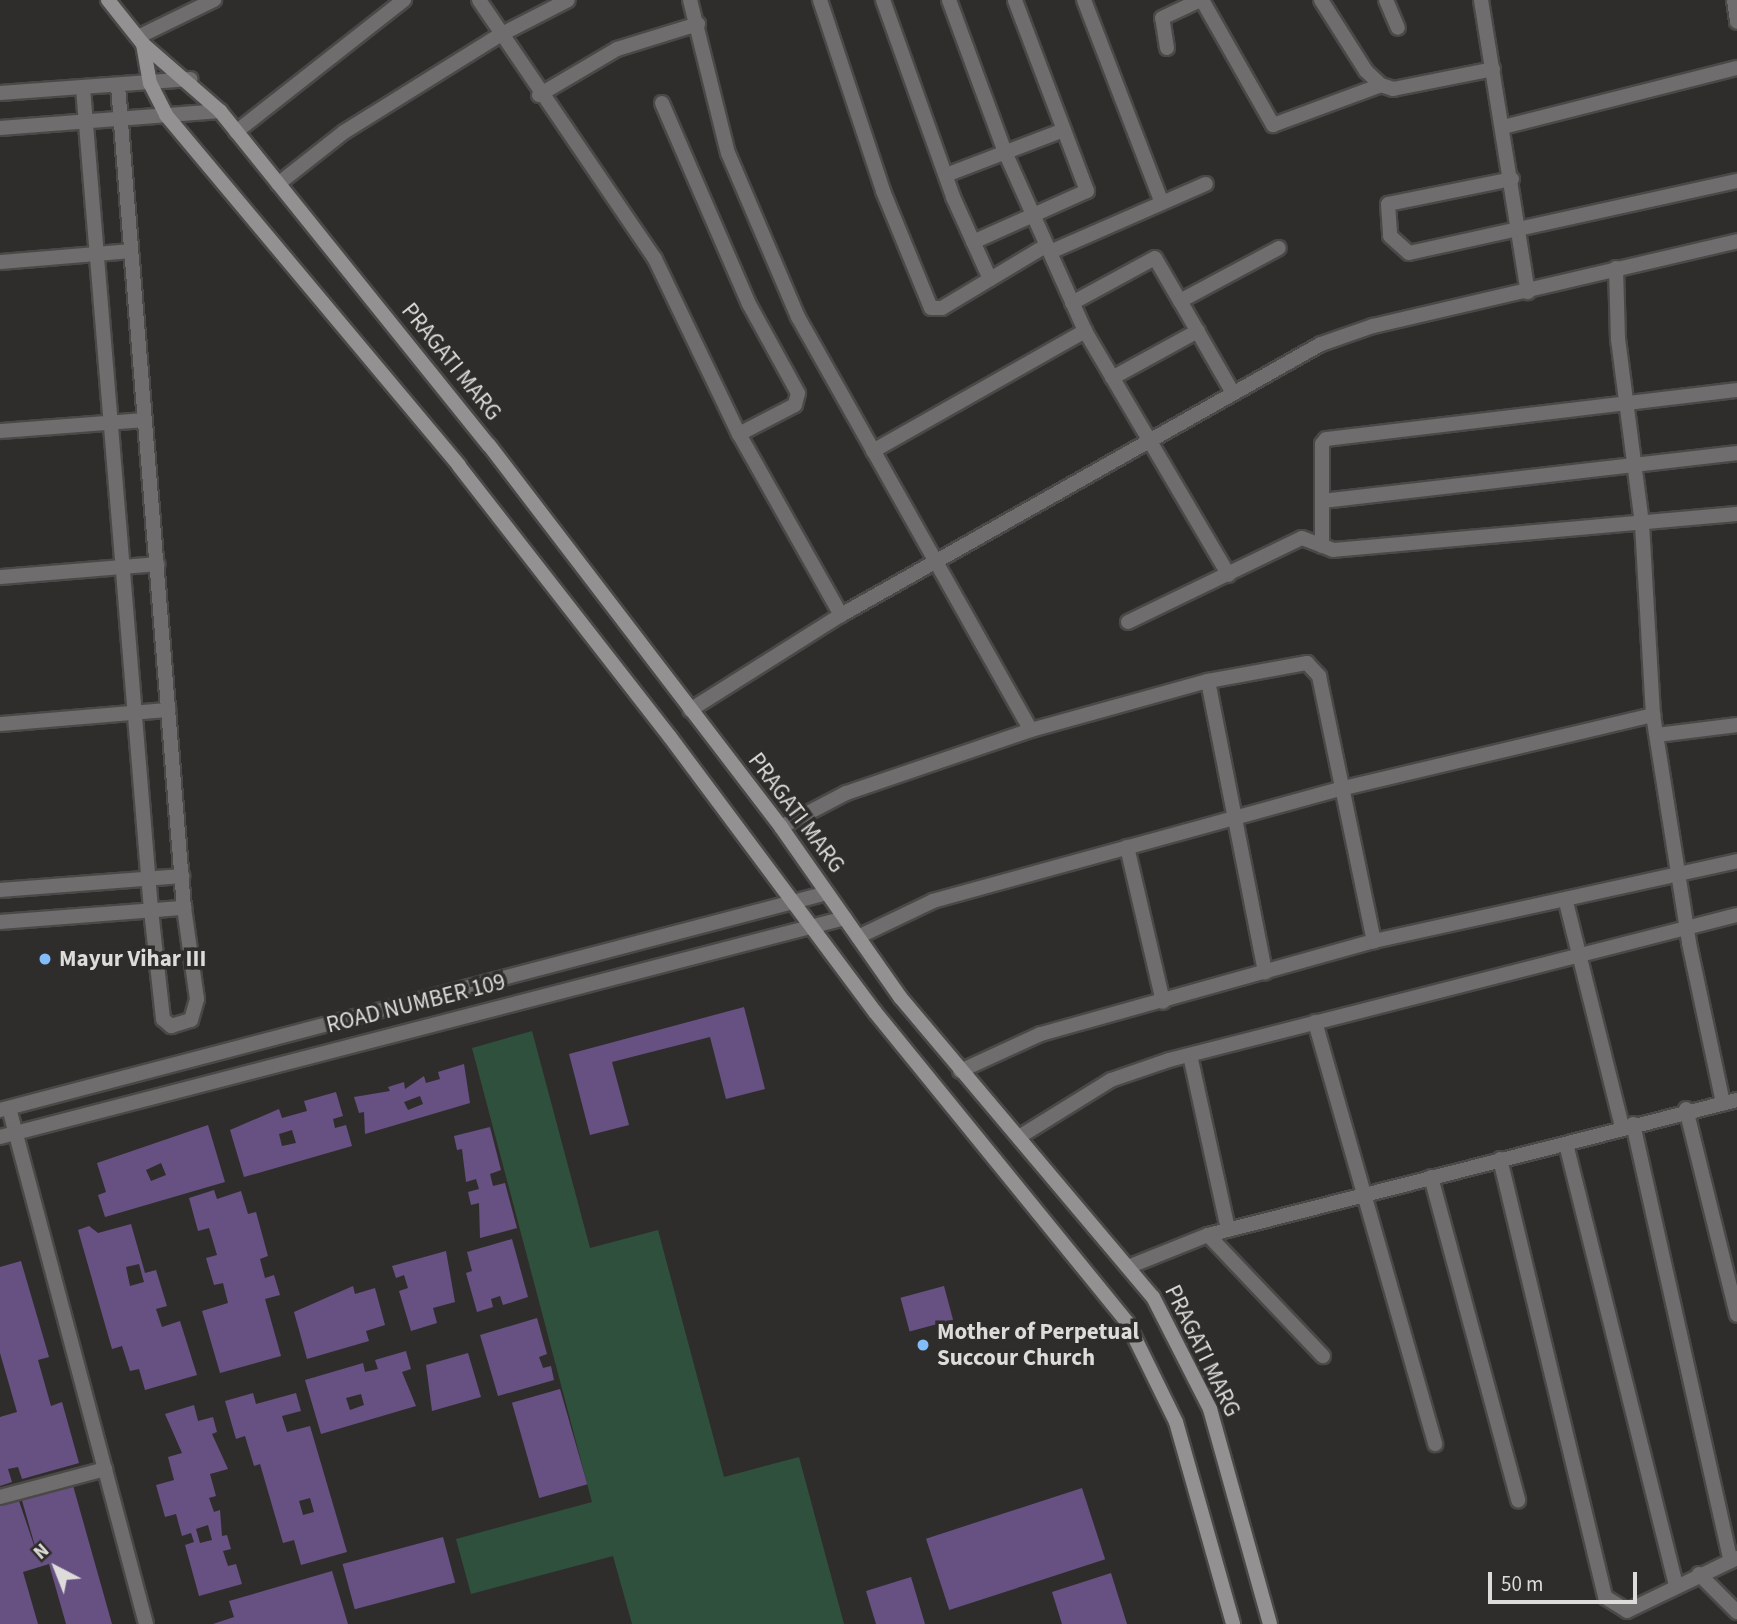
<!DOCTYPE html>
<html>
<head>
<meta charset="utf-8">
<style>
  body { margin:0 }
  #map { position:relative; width:1737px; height:1624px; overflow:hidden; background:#2f2d2b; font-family:"Source Sans 3",sans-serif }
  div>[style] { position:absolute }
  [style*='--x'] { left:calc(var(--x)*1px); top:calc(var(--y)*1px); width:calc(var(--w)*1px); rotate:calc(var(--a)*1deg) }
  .green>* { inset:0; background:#2f503d }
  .building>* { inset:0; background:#675183; transform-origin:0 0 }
  .roads { filter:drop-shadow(2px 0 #4b4947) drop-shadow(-2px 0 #4b4947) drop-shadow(0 2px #4b4947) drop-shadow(0 -2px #4b4947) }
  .minor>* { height:14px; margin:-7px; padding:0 7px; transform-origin:7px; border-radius:7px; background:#6f6d6e }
  .tertiary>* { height:14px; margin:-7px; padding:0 7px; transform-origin:7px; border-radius:7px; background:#6f6d6e }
  .secondary>* { height:14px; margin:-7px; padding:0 7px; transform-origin:7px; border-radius:7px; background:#949192 }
  .dots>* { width:19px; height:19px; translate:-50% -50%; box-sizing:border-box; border:4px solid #2f2d2b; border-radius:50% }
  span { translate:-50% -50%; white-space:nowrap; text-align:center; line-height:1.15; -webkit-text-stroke:7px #2f2d2b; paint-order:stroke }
  .street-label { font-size:23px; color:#dedcdb }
  .poi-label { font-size:23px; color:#dedcdb; font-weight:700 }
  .left { translate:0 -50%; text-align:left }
  .north { position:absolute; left:21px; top:1533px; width:70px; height:70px; -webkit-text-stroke:5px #2f2d2b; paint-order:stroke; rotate:318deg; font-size:19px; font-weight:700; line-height:28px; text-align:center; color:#dedcdb }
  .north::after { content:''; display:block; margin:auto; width:24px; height:32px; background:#dedcdb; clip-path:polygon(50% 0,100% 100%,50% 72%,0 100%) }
  .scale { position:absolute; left:1488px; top:1572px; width:149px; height:32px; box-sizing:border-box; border:4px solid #dedcdb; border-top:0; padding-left:9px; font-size:21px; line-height:24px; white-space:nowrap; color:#dedcdb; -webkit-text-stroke:5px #2f2d2b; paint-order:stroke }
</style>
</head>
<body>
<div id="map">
  <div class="green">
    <i style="clip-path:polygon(532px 1031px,590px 1248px,658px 1230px,724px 1477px,799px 1457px,844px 1624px,632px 1624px,613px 1556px,471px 1594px,456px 1539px,592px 1502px,472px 1048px)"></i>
  </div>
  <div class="building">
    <i style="clip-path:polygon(744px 1007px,765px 1089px,726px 1099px,710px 1037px,612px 1062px,629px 1125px,590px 1135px,569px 1054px)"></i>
    <i style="clip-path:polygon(evenodd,464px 1064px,470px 1103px,365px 1134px,364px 1112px,359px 1113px,354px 1097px,390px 1091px,388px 1087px,404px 1082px,405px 1089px,424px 1076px,426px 1083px,440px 1079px,438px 1072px,464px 1064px,420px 1096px,423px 1104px,408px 1110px,404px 1102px,420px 1096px)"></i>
    <i style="clip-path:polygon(evenodd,336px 1092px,343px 1116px,333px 1119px,335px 1128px,346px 1125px,352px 1146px,244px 1177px,230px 1130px,279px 1109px,282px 1118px,307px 1111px,304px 1101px,336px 1092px,292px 1130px,296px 1143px,282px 1146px,279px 1134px,292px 1130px)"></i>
    <i style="clip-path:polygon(evenodd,208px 1125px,225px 1182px,105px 1217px,98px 1195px,106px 1192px,97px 1163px,208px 1125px,161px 1163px,166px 1175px,151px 1181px,146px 1170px,161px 1163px)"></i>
    <i style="clip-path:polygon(490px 1127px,501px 1170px,490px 1174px,493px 1186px,505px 1183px,517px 1228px,480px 1238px,479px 1203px,471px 1205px,468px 1192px,479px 1189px,476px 1179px,466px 1182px,462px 1149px,457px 1150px,454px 1136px)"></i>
    <i style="clip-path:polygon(214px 1190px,217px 1199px,241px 1191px,248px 1214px,256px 1212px,268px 1256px,260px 1259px,265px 1278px,274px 1275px,280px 1295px,265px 1299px,281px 1356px,220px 1373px,202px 1311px,228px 1303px,223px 1283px,214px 1285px,206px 1258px,217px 1255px,209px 1228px,198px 1231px,189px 1198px)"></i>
    <i style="clip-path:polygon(evenodd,131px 1224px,145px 1273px,156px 1270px,167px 1306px,156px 1309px,162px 1327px,180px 1321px,197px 1375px,145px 1390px,139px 1369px,130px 1371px,122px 1346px,112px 1349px,78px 1230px,89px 1226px,98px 1233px,131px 1224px,139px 1264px,144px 1282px,130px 1286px,126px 1267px,139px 1264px)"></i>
    <i style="clip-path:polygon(512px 1239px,528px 1297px,503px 1305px,500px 1296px,491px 1299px,493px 1307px,477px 1312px,466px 1273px,472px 1271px,467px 1252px)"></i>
    <i style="clip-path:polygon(446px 1251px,455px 1302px,433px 1308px,437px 1323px,411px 1331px,399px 1291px,408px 1288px,404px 1275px,396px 1278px,392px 1266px)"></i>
    <i style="clip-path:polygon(21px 1261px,49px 1357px,38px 1360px,51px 1406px,62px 1402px,79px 1463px,22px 1479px,18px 1467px,8px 1469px,12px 1482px,0 1486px,0 1417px,17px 1412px,0 1353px,0 1267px)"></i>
    <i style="clip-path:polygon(353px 1286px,355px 1294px,375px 1288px,385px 1325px,366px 1331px,369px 1341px,307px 1359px,294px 1312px)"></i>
    <i style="left:944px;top:1286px;width:35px;height:45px;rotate:75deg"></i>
    <i style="clip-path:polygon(537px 1318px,547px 1354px,539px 1357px,543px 1368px,551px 1366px,554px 1380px,498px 1396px,480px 1335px)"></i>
    <i style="clip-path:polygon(evenodd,406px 1351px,411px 1369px,402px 1372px,416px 1406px,321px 1434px,305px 1380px,363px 1363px,365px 1372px,378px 1369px,375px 1360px,406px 1351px,361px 1394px,364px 1405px,350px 1410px,346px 1398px,361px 1394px)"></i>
    <i style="clip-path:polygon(468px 1353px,481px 1397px,432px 1411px,426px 1365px)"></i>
    <i style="left:560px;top:1389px;width:99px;height:50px;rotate:74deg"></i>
    <i style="clip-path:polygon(evenodd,253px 1393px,256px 1404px,296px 1393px,301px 1411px,282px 1416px,287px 1432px,310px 1426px,347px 1552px,301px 1565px,294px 1540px,283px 1543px,260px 1464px,254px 1466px,245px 1436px,236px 1439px,225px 1401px,253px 1393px,310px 1498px,314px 1512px,303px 1515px,299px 1501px,310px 1498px)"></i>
    <i style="clip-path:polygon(evenodd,194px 1405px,198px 1421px,213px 1417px,217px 1432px,212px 1434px,228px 1469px,210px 1474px,216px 1496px,209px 1498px,214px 1512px,220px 1510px,222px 1536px,227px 1535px,231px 1549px,223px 1551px,228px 1566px,236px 1564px,242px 1584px,199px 1596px,185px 1545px,194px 1542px,191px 1533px,182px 1536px,176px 1514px,165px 1517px,156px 1485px,174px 1480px,168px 1457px,182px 1453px,165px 1414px,194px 1405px,208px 1525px,212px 1540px,200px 1543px,196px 1529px,208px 1525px)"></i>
    <i style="clip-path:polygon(72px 1482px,112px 1624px,66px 1624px,49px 1564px,23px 1572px,38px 1624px,0 1624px,0 1503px,18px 1498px,39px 1560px,21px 1497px)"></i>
    <i style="left:1082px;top:1488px;width:75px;height:164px;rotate:72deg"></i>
    <i style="left:443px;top:1537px;width:47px;height:104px;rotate:75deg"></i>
    <i style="clip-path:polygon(332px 1571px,348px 1624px,213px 1624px,234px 1617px,229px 1601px)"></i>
    <i style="clip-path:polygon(1111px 1573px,1127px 1624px,1062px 1624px,1052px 1592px)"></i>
    <i style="clip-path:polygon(911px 1577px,925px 1624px,876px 1624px,866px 1591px)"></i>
  </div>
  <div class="roads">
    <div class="minor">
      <i style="--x:479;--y:0;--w:313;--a:55.8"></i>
      <i style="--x:655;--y:259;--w:194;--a:64.4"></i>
      <i style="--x:739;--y:434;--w:208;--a:60.6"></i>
      <i style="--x:690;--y:0;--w:158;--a:76.1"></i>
      <i style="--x:728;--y:153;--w:178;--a:66.9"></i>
      <i style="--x:798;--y:317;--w:474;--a:60.6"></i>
      <i style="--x:820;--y:0;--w:201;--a:71.7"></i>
      <i style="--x:883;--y:191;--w:126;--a:67.7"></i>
      <i style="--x:931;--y:308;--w:11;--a:0"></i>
      <i style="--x:942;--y:308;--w:122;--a:-31"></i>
      <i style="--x:883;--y:0;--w:209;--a:70.4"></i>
      <i style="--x:953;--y:197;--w:90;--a:65.7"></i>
      <i style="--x:949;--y:0;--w:162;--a:69.8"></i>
      <i style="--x:1005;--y:152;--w:196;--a:65.9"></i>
      <i style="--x:1085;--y:331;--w:283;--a:59.5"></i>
      <i style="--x:1084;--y:0;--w:215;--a:69"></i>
      <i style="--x:1202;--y:0;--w:144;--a:60.4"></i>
      <i style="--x:1273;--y:125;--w:115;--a:-20.3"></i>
      <i style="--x:1321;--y:0;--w:84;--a:57.6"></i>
      <i style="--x:1366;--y:71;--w:21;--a:43"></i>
      <i style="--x:1381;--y:85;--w:13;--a:18"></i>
      <i style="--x:1393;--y:89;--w:102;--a:-11.3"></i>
      <i style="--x:1386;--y:0;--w:30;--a:67"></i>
      <i style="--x:1481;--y:0;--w:296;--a:80.9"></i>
      <i style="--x:1734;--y:0;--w:22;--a:82"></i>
      <i style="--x:138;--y:37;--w:85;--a:-26"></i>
      <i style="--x:1167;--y:48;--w:30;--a:-99"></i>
      <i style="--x:1162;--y:18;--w:42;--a:-25.3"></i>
      <i style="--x:83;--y:88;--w:825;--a:85.27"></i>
      <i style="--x:151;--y:910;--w:110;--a:83.7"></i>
      <i style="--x:163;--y:1019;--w:11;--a:41"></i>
      <i style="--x:171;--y:1026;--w:21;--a:-17"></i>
      <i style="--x:191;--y:1020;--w:22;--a:-74"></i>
      <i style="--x:197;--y:999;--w:92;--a:-98.1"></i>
      <i style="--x:184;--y:908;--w:825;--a:-94.59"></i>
      <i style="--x:539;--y:95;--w:91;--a:-30.5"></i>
      <i style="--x:617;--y:49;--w:85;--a:-17.2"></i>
      <i style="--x:662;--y:103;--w:219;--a:66.6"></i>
      <i style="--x:749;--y:304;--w:102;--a:61.2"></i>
      <i style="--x:798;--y:393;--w:12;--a:104"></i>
      <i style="--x:795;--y:405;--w:63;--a:152.6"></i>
      <i style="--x:1503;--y:127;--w:241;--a:-14.2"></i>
      <i style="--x:236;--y:132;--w:214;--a:-38.2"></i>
      <i style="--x:946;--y:175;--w:126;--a:-20.9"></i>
      <i style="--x:1512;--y:179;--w:126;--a:168.6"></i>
      <i style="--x:1388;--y:204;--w:32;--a:86"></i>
      <i style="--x:1390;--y:236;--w:25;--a:42"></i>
      <i style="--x:1409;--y:253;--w:336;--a:-12.4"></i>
      <i style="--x:278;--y:184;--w:84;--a:-38.2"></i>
      <i style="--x:344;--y:132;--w:184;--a:-31.9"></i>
      <i style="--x:500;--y:35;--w:76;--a:-27.2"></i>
      <i style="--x:973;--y:242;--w:125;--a:-24.1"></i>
      <i style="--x:1087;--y:191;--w:204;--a:-110.7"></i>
      <i style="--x:1050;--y:252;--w:170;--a:-23.6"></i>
      <i style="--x:0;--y:262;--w:131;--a:-4.8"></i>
      <i style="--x:1616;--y:268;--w:71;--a:88.4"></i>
      <i style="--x:1618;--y:339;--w:187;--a:82.6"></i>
      <i style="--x:1642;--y:524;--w:191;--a:86.7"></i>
      <i style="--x:1653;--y:715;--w:231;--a:81"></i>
      <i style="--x:1689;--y:943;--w:164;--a:78"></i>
      <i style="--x:1072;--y:303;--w:94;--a:-28.5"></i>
      <i style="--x:1155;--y:258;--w:50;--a:59.8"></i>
      <i style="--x:1112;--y:378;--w:98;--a:-28.7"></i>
      <i style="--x:1233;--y:393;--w:106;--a:-119.9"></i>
      <i style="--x:1180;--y:301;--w:112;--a:-28.2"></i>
      <i style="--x:0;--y:431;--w:145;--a:-4.3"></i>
      <i style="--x:873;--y:451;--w:244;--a:-29.5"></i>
      <i style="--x:1323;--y:501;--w:417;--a:-6.6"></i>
      <i style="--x:1322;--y:546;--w:102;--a:-90"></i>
      <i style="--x:1322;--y:444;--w:6;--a:-51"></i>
      <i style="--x:1326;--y:439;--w:414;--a:-6.8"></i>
      <i style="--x:0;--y:577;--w:158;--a:-4.7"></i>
      <i style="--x:1128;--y:622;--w:193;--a:-25.8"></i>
      <i style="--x:1302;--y:538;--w:33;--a:21"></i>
      <i style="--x:1333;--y:550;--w:406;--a:-5.1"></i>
      <i style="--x:1208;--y:681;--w:297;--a:78.9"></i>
      <i style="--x:690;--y:710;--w:178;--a:-32.2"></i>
      <i style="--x:841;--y:615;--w:551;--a:-29.45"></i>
      <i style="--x:1321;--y:344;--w:55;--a:-19.1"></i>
      <i style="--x:1373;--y:326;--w:374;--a:-13.1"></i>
      <i style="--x:0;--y:724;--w:169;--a:-4.8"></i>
      <i style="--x:1657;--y:735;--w:81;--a:-7.1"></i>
      <i style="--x:781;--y:827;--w:73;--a:-27.6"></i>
      <i style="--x:846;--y:793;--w:195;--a:-18.8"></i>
      <i style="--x:1031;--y:730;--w:184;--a:-15.5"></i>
      <i style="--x:1208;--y:681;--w:101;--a:-10.3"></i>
      <i style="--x:1307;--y:663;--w:18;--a:47"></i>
      <i style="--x:1319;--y:676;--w:271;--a:78.3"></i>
      <i style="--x:1127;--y:847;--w:159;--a:76.9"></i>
      <i style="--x:0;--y:890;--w:183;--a:-4.4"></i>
      <i style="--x:1566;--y:902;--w:232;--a:76"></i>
      <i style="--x:0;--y:922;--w:185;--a:-4.4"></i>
      <i style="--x:858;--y:937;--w:83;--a:-25.6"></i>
      <i style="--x:933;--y:901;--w:426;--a:-15.4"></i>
      <i style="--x:1344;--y:788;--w:318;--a:-13.3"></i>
      <i style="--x:1315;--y:1022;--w:439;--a:74.1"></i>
      <i style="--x:1190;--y:1055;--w:179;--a:77.7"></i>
      <i style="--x:960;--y:1071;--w:89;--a:-24.6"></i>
      <i style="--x:1041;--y:1034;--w:346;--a:-15.6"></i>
      <i style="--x:1374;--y:941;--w:372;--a:-12.4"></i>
      <i style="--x:9;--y:1108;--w:534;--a:75.13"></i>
      <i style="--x:1686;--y:1109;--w:212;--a:76.1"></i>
      <i style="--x:1633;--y:1124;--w:448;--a:77.4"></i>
      <i style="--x:1019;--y:1137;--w:108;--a:-31.8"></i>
      <i style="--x:1111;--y:1080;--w:61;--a:-19"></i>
      <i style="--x:1169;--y:1060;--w:586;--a:-14.32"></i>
      <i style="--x:1566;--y:1144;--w:455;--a:76"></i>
      <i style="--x:1500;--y:1159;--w:450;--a:76.5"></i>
      <i style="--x:1605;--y:1597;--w:26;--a:32"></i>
      <i style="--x:1627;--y:1611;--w:122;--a:-25.7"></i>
      <i style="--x:1431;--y:1177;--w:335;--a:74.9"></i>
      <i style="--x:1208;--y:1235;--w:167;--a:46.5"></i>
      <i style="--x:1128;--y:1267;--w:86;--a:-21.8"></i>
      <i style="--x:1208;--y:1235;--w:546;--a:-14.32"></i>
      <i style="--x:0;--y:1497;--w:109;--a:-14.9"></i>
      <i style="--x:1699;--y:1574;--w:54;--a:45"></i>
    </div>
    <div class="tertiary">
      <i style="--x:0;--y:93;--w:191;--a:-4.2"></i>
      <i style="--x:0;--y:128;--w:221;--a:-4.4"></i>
      <i style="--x:0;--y:1110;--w:855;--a:-14.7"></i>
      <i style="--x:0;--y:1137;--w:873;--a:-14.53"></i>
    </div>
    <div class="secondary">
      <i style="--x:108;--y:0;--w:56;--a:51.5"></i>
      <i style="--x:143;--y:44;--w:102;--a:41"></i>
      <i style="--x:220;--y:111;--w:429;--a:51.2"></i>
      <i style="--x:489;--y:445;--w:481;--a:52.6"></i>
      <i style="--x:781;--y:827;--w:208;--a:55"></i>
      <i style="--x:900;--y:997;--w:392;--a:49.9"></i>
      <i style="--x:1153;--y:1297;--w:126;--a:63"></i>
      <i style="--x:1210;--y:1409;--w:223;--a:74.4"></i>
      <i style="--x:143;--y:44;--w:40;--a:80"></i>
      <i style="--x:150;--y:83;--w:36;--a:63"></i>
      <i style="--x:166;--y:115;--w:457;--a:50.1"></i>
      <i style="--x:459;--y:466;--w:343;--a:52.1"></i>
      <i style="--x:670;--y:737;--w:343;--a:53.3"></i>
      <i style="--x:875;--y:1012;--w:400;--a:50.9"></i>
      <i style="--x:1127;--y:1322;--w:111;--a:63.9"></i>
      <i style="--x:1176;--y:1422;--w:210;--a:74.2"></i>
    </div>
  </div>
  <div class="dots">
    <i style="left:45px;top:959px;background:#83bcfa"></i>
    <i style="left:923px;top:1345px;background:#83bcfa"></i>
  </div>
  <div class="street-label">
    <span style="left:451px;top:362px;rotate:51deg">PRAGATI MARG</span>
    <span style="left:796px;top:813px;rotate:53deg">PRAGATI MARG</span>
    <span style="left:416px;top:1004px;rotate:-14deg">ROAD NUMBER 109</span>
    <span style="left:1202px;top:1351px;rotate:64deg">PRAGATI MARG</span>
  </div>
  <div class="poi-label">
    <span class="left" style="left:59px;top:959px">Mayur Vihar III</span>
    <span class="left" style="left:937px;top:1345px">Mother of Perpetual<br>Succour Church</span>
  </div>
  <div class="north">N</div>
  <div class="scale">50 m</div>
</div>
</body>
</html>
